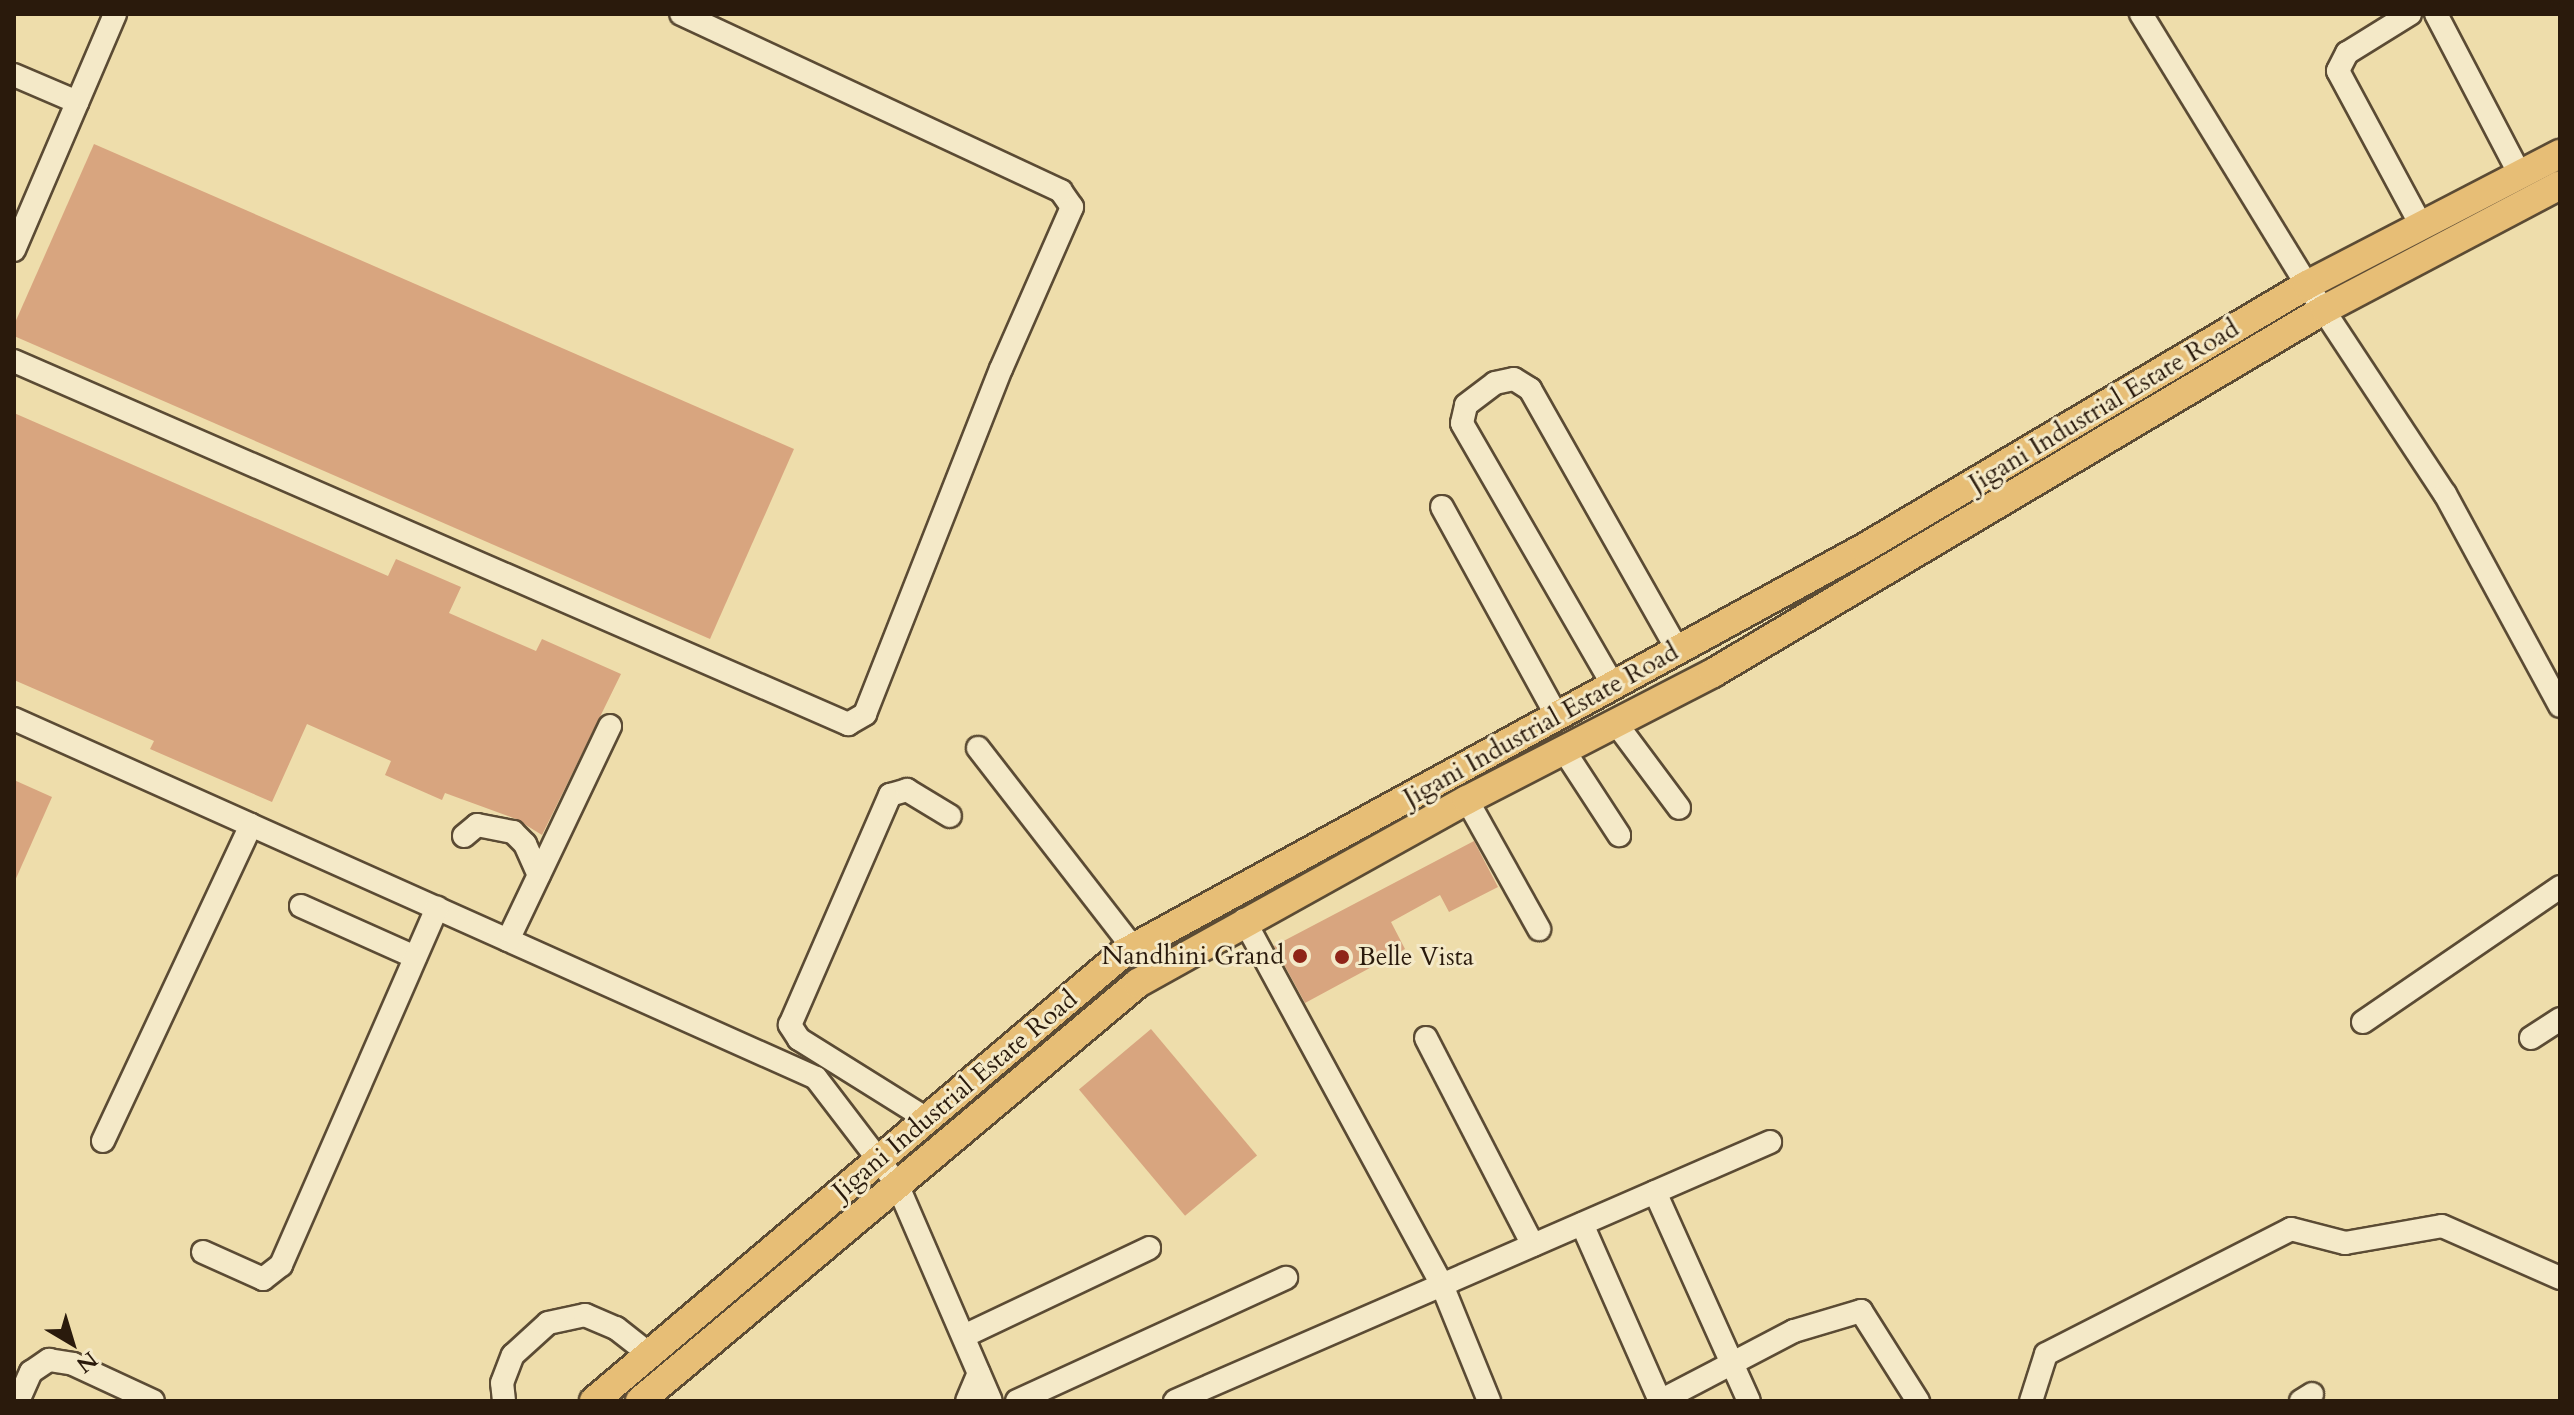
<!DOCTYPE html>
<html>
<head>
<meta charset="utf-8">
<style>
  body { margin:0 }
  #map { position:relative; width:2574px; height:1415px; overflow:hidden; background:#eeddab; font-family:Cardo,serif }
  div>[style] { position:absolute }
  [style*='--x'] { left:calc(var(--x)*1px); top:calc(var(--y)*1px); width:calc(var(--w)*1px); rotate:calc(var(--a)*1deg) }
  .building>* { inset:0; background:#d8a57f; transform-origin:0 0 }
  .roads { filter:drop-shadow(2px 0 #5b4b34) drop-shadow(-2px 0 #5b4b34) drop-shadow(0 2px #5b4b34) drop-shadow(0 -2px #5b4b34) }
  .minor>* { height:22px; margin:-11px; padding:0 11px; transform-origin:11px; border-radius:11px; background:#f4e9c8 }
  .major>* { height:28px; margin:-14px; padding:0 14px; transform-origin:14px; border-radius:14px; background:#e7be76 }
  .dots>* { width:22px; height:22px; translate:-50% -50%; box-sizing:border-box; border:4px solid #f4e9c8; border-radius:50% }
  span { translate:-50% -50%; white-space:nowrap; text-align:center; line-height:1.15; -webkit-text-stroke:6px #f4e9c8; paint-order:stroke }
  .street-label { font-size:26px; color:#2a1a0c }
  .poi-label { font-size:26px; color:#2a1a0c }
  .right { translate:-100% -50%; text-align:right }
  .left { translate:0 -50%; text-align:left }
  .frame { position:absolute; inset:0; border:16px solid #2a1a0c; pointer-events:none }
  .north { position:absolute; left:32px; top:1303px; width:80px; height:80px; -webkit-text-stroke:6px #f4e9c8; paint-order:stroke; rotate:142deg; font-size:22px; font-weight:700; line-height:32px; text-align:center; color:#2a1a0c }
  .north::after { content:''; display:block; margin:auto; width:28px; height:36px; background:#2a1a0c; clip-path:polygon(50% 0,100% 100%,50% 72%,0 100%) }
</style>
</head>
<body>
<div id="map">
  <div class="building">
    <i style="clip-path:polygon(94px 144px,794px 449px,710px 639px,14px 336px,14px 325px)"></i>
    <i style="clip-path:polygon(14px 413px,388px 576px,396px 559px,461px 587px,449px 613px,536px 651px,542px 639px,621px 674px,542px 835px,516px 819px,445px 793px,442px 800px,385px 775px,391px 761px,307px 724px,272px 802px,150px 749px,154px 741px,14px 680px)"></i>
    <i style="clip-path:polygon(14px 780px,52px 797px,14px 883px)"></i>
    <i style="clip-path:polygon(1474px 841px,1498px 887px,1449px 912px,1440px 895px,1391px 922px,1405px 949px,1305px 1003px,1274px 946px)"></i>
    <i style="left:1151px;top:1029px;width:165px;height:94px;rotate:50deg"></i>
  </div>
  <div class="roads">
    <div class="minor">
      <i style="--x:2141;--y:14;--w:318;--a:58.5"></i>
      <i style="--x:2307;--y:285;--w:250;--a:56.6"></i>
      <i style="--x:2445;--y:494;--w:241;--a:61.5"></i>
      <i style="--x:2410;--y:14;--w:74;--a:148.2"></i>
      <i style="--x:2347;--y:53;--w:20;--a:117"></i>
      <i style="--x:2338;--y:71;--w:173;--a:61.7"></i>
      <i style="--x:2436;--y:14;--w:179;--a:62.4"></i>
      <i style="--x:14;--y:75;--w:69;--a:23.2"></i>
      <i style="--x:14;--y:250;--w:257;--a:-66.8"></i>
      <i style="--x:14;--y:361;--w:910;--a:23.52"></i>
      <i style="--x:848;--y:724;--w:20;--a:-30"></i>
      <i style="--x:865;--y:714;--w:371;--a:-68.5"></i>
      <i style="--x:1001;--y:369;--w:177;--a:-66.3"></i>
      <i style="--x:1072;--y:207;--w:19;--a:-125"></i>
      <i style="--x:1061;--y:191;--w:419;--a:-155"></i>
      <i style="--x:1442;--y:507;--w:239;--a:61.2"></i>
      <i style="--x:1613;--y:685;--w:302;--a:-120"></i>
      <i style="--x:1462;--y:423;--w:18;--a:-77"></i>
      <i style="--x:1466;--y:405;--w:36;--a:-37"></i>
      <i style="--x:1495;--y:383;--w:19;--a:-12"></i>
      <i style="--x:1514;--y:379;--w:19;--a:32"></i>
      <i style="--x:1530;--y:389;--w:301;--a:60.5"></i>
      <i style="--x:14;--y:719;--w:879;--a:24.11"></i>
      <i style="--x:816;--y:1078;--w:133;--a:52.6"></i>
      <i style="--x:897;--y:1184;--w:236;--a:66.6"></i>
      <i style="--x:1615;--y:722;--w:107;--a:53.3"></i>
      <i style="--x:978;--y:748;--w:253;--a:52.2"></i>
      <i style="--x:1563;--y:749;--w:103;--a:56.9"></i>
      <i style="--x:1467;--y:800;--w:148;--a:60.8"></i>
      <i style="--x:464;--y:836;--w:17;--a:-40"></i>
      <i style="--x:477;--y:825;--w:37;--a:11"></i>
      <i style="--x:513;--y:832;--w:17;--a:45"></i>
      <i style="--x:525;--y:844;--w:34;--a:66"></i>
      <i style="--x:301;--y:906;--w:125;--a:24.1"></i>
      <i style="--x:1244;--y:920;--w:415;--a:61.5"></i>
      <i style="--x:1442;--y:1285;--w:125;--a:67.9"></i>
      <i style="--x:508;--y:940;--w:237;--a:-64.5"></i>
      <i style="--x:2363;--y:1022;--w:239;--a:-34.4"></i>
      <i style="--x:1426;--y:1038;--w:233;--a:62.7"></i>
      <i style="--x:2531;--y:1038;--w:35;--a:-33"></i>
      <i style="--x:927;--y:1119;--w:151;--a:-148"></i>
      <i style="--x:799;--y:1039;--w:17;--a:-123"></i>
      <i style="--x:790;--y:1025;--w:251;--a:-66.5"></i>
      <i style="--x:890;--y:795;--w:18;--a:-16"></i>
      <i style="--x:907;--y:790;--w:50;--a:31.2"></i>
      <i style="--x:103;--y:1141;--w:349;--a:-64.9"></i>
      <i style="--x:1655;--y:1192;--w:229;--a:65.8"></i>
      <i style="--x:1582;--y:1224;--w:193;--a:66.2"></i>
      <i style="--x:203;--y:1252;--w:66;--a:24.2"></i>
      <i style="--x:263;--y:1279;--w:23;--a:-38"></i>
      <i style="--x:281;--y:1265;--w:390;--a:-66.4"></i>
      <i style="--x:964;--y:1336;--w:205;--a:-25.4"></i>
      <i style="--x:18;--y:1401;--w:32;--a:-66"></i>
      <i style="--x:31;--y:1372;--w:22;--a:-34"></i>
      <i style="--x:49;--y:1360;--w:24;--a:9"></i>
      <i style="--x:73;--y:1364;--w:88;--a:24.8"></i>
      <i style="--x:504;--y:1401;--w:18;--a:-96"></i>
      <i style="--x:502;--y:1383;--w:30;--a:-69"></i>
      <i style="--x:513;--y:1355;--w:47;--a:-42.4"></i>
      <i style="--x:548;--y:1323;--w:38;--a:-12"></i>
      <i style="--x:585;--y:1315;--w:34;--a:23"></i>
      <i style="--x:616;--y:1328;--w:42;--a:38.2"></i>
      <i style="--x:967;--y:1401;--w:30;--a:-67"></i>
      <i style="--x:1017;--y:1401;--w:296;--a:-24.6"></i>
      <i style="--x:1175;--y:1401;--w:649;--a:-23.52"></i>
      <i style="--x:1660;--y:1401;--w:151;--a:-27.6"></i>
      <i style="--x:1794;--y:1331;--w:70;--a:-16.6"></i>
      <i style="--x:1861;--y:1311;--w:107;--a:57.7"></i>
      <i style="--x:2031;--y:1401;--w:49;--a:-72.3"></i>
      <i style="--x:2046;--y:1354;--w:275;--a:-27"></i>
      <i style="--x:2291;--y:1229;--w:56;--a:14.5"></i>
      <i style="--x:2345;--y:1243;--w:98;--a:-9.9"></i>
      <i style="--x:2442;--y:1226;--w:129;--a:23.8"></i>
      <i style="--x:2301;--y:1401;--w:13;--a:-32"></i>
    </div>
    <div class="major">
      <i style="--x:594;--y:1401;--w:692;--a:-40.25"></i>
      <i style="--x:1122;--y:954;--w:846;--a:-28.69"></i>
      <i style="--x:1864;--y:548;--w:515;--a:-30.7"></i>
      <i style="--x:2307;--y:285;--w:285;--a:-27.4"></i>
      <i style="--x:640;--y:1401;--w:650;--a:-40.01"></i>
      <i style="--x:1138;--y:983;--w:376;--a:-29.1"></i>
      <i style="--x:1467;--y:800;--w:277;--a:-27.3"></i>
      <i style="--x:1713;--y:673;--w:712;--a:-30.74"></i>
      <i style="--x:2325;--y:309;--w:266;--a:-27.8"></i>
    </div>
  </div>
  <div class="dots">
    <i style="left:1300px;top:956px;background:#8f2418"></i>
    <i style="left:1342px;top:957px;background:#8f2418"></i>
  </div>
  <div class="street-label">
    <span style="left:2104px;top:406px;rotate:-31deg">Jigani Industrial Estate Road</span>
    <span style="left:1541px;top:725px;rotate:-29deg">Jigani Industrial Estate Road</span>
    <span style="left:955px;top:1095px;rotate:-40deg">Jigani Industrial Estate Road</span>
  </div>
  <div class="poi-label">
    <span class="right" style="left:1284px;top:956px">Nandhini Grand</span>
    <span class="left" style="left:1358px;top:957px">Belle Vista</span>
  </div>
  <div class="frame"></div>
  <div class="north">N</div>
</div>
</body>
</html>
